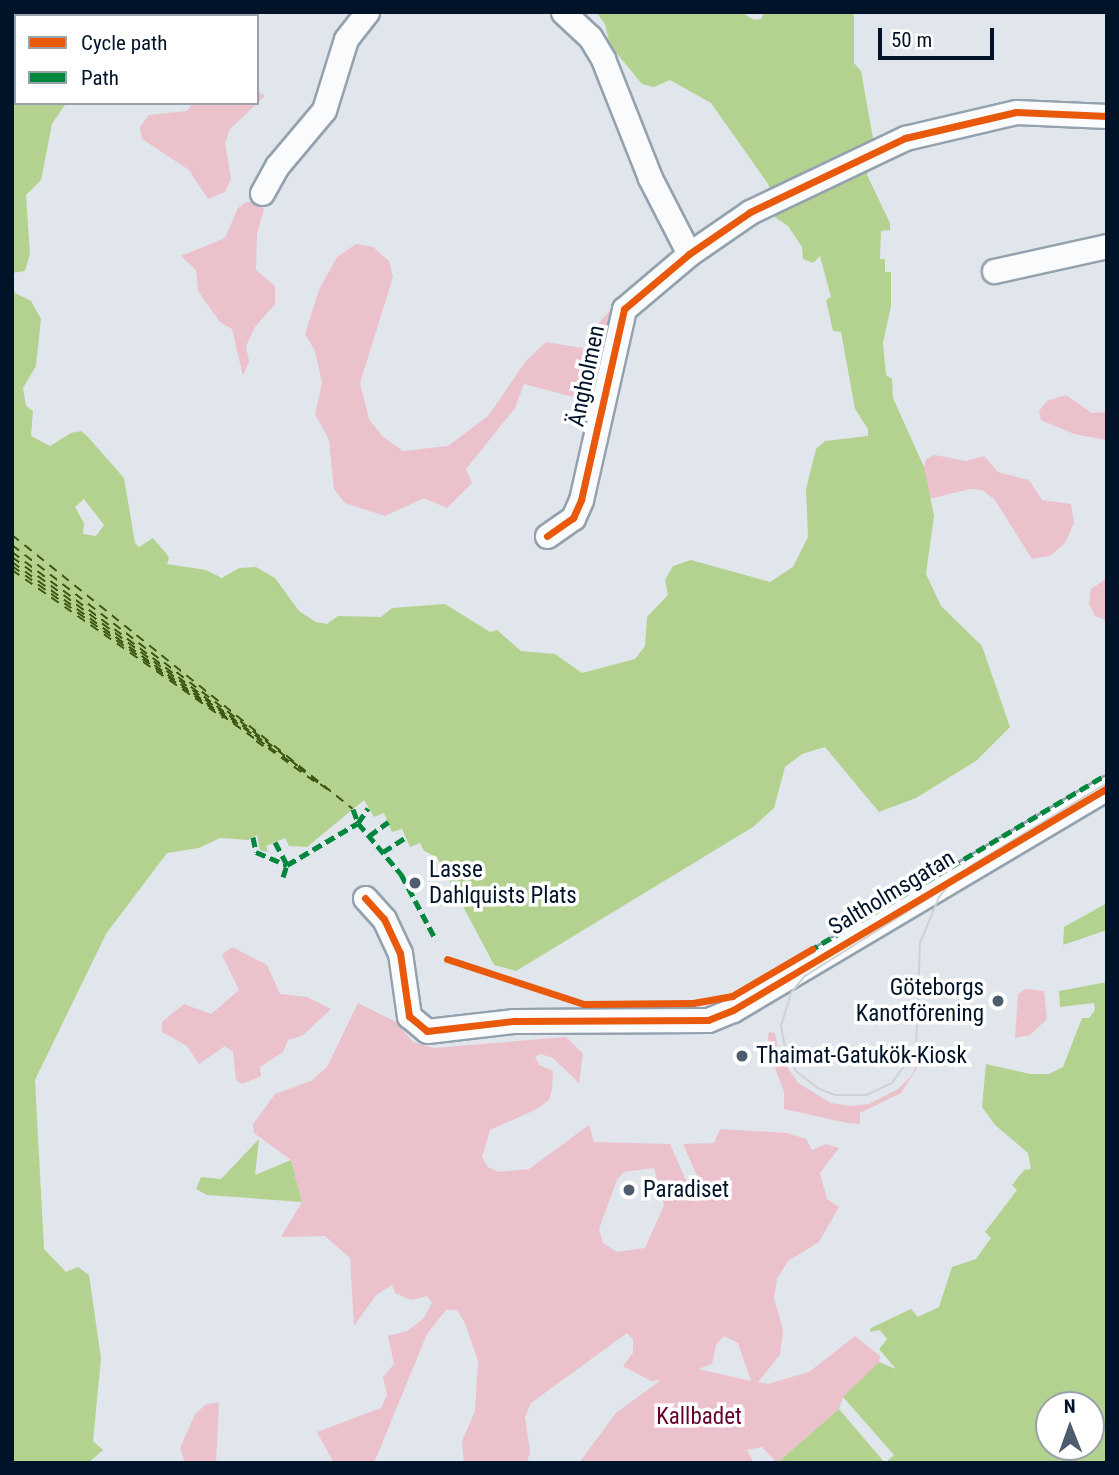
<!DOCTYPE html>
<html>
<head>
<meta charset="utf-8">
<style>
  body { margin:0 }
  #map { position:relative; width:1119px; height:1475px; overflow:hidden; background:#e0e6ec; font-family:"Roboto Condensed",sans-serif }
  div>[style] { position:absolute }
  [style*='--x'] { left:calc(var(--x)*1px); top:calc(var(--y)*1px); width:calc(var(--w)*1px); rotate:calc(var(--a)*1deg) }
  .green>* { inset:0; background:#ebc1cc }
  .water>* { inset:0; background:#b4d28f }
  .pier>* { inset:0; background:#e0e6ec }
  .ferry>* { height:2px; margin-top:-1px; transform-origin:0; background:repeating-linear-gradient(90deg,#3d550e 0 9px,transparent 0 16px) }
  .roads { filter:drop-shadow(2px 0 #94a2af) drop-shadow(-2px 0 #94a2af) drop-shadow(0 2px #94a2af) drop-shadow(0 -2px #94a2af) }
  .minor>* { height:23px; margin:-11.5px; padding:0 11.5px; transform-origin:11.5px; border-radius:11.5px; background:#fafbfc }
  .tram>* { height:2px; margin:-1px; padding:0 1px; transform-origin:1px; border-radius:1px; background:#cfd2d5 }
  .quiet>* { height:5px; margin-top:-2.5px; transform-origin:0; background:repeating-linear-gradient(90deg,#00873e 0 10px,transparent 0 15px) }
  .cycleway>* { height:7px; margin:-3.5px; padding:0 3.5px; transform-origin:3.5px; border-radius:3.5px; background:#e8590c }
  .dots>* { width:19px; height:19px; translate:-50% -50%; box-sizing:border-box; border:4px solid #fff; border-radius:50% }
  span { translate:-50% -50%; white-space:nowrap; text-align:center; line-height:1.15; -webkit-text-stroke:7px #fff; paint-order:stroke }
  .street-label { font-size:23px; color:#001328 }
  .poi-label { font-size:23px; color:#001328 }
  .left { translate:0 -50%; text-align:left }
  .right { translate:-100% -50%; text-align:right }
  .park-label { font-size:23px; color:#660129 }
  .frame { position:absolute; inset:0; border:14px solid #001328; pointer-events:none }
  .legend { position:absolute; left:14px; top:14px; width:245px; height:91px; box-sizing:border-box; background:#fff; border:2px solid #99a1a9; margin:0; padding:9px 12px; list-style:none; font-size:21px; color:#001328 }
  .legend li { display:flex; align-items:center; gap:14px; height:35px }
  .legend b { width:35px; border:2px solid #99a1a9 }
  .north { position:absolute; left:1035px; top:1391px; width:70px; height:70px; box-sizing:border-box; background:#fff; border:2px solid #99a1a9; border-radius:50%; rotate:359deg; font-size:19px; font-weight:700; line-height:28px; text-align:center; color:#001328 }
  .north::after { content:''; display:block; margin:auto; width:24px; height:32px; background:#4e5d6d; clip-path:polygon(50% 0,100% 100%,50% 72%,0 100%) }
  .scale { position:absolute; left:878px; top:28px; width:116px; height:32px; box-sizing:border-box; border:4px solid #001328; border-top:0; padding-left:9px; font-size:21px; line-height:24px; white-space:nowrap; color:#001328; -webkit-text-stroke:5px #fff; paint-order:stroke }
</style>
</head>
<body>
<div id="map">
  <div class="green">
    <i style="clip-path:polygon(257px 91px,265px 96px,230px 129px,225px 143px,231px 179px,225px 192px,208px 199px,189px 170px,142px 139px,140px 127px,149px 115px,187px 111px,193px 103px,257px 103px)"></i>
    <i style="clip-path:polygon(246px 202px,260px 203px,264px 209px,257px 233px,256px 270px,275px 286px,275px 304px,255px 327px,246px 346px,249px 361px,243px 376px,232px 329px,220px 322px,198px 291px,196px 270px,181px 256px,225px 238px,238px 208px)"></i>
    <i style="clip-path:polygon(356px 244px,373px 247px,389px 261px,393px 277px,360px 383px,369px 419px,382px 436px,403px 451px,448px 446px,488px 416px,526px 361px,546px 342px,588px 349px,601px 320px,611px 310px,615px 313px,596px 403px,524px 384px,515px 408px,466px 469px,472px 483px,447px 508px,424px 498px,385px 516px,345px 503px,334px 489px,329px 440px,315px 414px,322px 383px,315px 351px,305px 334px,319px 290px,337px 257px)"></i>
    <i style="clip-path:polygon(1066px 395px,1092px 413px,1107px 412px,1107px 440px,1074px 434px,1041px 420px,1039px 411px,1047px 401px)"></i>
    <i style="clip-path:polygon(935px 455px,966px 461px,984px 456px,998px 472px,1029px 480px,1042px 500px,1071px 504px,1074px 523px,1065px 543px,1050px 556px,1032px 559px,995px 500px,982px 490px,970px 489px,929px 499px,924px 467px,926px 459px)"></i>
    <i style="clip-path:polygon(1107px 578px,1107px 621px,1095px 616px,1089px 604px,1091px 589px)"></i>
    <i style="clip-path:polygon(232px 947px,267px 965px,280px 994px,307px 997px,331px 1009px,302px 1036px,288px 1040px,283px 1052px,260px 1067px,261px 1076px,242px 1084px,236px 1080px,233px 1052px,225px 1046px,199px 1064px,187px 1046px,162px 1032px,162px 1022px,184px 1004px,211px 1014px,239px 990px,222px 955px)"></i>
    <i style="clip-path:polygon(1025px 989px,1044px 991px,1047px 1019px,1030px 1035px,1015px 1038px,1018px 994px)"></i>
    <i style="clip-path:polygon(evenodd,358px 1003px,396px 1022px,413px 1042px,434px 1048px,566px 1037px,583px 1054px,579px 1083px,553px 1058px,541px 1054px,535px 1057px,539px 1065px,553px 1071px,552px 1090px,549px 1100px,537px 1109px,490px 1130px,482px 1157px,488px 1167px,498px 1172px,529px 1169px,589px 1125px,594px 1142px,670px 1144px,690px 1189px,700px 1183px,683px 1144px,714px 1143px,720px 1129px,787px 1133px,806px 1139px,812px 1150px,826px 1144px,839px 1148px,820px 1173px,827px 1199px,839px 1207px,819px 1242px,788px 1261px,777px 1279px,774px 1298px,783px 1330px,780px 1355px,758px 1382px,768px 1384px,809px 1372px,855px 1336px,880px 1356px,879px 1362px,839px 1409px,777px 1463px,762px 1447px,747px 1450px,754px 1463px,579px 1463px,616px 1413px,661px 1380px,651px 1381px,623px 1366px,633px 1353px,633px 1339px,627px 1333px,531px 1403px,525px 1417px,530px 1451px,527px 1463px,464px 1463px,462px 1441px,475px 1411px,478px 1361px,465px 1323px,457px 1310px,446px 1310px,427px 1334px,374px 1463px,334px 1463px,317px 1432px,381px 1408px,387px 1395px,383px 1377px,394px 1364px,388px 1336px,407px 1331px,423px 1319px,432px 1303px,427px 1296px,411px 1300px,395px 1293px,392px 1285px,376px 1295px,354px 1326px,350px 1258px,325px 1236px,281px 1237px,302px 1202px,291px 1160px,254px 1133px,253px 1124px,275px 1094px,311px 1081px,327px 1067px,358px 1003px,654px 1168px,664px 1205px,645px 1248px,617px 1252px,603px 1243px,599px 1229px,617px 1180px,624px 1172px,654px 1168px,358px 1003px,724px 1336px,738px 1343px,751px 1381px,698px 1369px,712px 1364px,716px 1345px,724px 1336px)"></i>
    <i style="clip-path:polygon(769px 1032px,775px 1033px,779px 1055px,798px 1083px,831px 1103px,851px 1106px,869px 1104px,898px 1089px,912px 1075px,926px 1041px,930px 1048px,901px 1093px,860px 1113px,860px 1124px,847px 1123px,784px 1109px,784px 1092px,767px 1046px)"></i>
    <i style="clip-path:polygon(219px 1402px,216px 1463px,185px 1463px,180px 1448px,195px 1414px,205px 1405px)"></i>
  </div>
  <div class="water">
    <i style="clip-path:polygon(12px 12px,227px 12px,16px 16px,16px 103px,71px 103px,65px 105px,52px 124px,41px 180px,26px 195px,30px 254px,25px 271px,12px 273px)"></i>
    <i style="clip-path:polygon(evenodd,596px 12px,741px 12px,754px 20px,761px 19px,764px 12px,854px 12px,854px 63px,861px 71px,874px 144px,867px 175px,890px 223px,890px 230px,881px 231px,880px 259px,885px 259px,885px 272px,891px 272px,891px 306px,883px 343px,886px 375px,892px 379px,893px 398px,924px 467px,934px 516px,926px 574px,941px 606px,982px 646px,1010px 727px,976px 761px,916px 798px,879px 812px,825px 747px,802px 754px,785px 767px,774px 808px,753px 827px,516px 971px,494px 965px,437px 857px,424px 851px,420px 843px,410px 847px,402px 829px,392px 832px,384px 813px,374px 817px,364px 800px,307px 847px,289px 846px,285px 838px,266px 846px,268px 852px,260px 850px,257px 835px,248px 840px,220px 838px,199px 848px,167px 853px,106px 934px,35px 1080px,44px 1249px,66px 1272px,78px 1267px,89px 1275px,101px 1358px,93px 1441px,103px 1450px,88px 1463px,12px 1463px,12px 284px,15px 293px,31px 301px,41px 319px,36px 366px,23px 388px,26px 406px,33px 411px,31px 436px,50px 446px,71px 433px,81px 431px,88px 437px,124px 478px,135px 543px,139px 547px,153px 538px,169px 557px,167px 564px,206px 570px,222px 578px,239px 568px,256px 567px,275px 578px,299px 611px,316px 622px,327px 624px,338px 616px,381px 617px,392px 608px,445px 604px,490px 632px,497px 630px,521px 651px,555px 654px,582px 673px,635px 659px,645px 646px,647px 617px,668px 595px,665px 580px,673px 566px,691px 560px,770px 582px,793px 567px,808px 537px,806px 489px,816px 449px,825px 441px,868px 436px,868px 429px,855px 409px,841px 332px,833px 331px,826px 300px,831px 297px,820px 256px,813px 263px,803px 259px,802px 247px,788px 226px,775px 217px,777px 206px,768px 184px,711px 103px,670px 80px,654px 87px,642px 84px,610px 45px,605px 24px,596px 12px,84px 499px,104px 525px,96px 536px,83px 534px,84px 523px,75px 507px,84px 499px)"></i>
    <i style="clip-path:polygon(1107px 903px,1107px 930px,1063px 945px,1064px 927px)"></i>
    <i style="clip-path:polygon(evenodd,1107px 982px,1107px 1463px,777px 1463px,839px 1409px,843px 1397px,879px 1362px,896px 1369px,879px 1349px,887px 1339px,880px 1330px,870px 1332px,871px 1328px,911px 1309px,918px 1317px,939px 1307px,952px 1267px,976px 1259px,991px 1238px,985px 1232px,1017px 1190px,1012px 1185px,1024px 1170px,1031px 1169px,1028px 1153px,995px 1125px,982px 1107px,986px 1064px,1030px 1074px,1049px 1074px,1063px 1067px,1082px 1018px,1089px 1018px,1095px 1010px,1094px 1003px,1060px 1007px,1059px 991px,1107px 982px,1049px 1405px,1091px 1405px,1091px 1447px,1049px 1447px,1049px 1405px)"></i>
    <i style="clip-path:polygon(259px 1139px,255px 1175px,291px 1160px,302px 1202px,207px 1195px,196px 1189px,201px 1177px,221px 1179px)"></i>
  </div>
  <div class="pier">
    <i style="clip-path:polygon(843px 1397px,894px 1455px,885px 1463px,839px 1409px)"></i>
  </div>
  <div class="ferry">
    <i style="--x:12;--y:535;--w:437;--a:38.8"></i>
    <i style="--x:12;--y:545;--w:363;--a:37.7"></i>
    <i style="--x:12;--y:552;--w:324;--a:37"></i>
    <i style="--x:12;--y:557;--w:307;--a:36.4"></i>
    <i style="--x:12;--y:562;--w:276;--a:35.9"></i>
    <i style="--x:12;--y:566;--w:302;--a:35.4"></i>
    <i style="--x:12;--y:570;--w:258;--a:35"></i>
    <i style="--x:257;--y:739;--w:16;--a:35"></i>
    <i style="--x:256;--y:741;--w:16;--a:35"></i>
    <i style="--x:269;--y:747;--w:33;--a:35"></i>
    <i style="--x:268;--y:748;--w:62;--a:35.8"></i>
    <i style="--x:298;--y:767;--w:29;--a:38"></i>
    <i style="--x:320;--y:784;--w:12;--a:35"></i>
  </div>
  <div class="roads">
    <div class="minor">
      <i style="--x:563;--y:12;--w:37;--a:43"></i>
      <i style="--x:590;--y:37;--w:26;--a:59"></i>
      <i style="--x:603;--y:59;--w:128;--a:68.4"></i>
      <i style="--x:650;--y:178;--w:85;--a:62.8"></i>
      <i style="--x:262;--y:193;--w:31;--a:-61"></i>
      <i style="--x:277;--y:166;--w:73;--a:-50"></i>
      <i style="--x:324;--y:110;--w:74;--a:-72.8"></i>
      <i style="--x:346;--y:39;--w:34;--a:-52"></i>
      <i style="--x:994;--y:271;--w:116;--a:-12.5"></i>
      <i style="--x:547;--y:536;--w:32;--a:-35"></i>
      <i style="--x:573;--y:518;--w:20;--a:-66"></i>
      <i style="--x:581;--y:500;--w:196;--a:-77.3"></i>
      <i style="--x:624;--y:309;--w:85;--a:-40.2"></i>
      <i style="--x:689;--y:254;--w:74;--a:-34.5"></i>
      <i style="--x:750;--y:212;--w:172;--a:-25.5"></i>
      <i style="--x:905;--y:138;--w:114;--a:-13.2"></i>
      <i style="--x:1016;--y:112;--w:91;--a:2.5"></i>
      <i style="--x:365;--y:898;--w:28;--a:48"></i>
      <i style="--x:384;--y:919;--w:38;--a:65"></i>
      <i style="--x:400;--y:953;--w:64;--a:81.9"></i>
      <i style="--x:409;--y:1016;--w:23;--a:40"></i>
      <i style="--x:427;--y:1031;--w:88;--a:-6.6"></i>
      <i style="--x:514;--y:1021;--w:194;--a:-0.3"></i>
      <i style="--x:708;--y:1020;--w:27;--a:-22"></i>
      <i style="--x:733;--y:1010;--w:435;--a:-30.7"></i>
    </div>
  </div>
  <div class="tram">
    <i style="--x:1107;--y:783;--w:156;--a:148.7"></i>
    <i style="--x:974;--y:864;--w:34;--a:140"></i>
    <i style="--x:948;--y:886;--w:14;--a:129"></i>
    <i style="--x:939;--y:897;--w:50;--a:112.4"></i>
    <i style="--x:920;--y:943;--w:106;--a:92.2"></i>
    <i style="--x:916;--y:1049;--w:42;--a:125.2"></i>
    <i style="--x:892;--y:1083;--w:29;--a:155"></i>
    <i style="--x:866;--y:1095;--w:31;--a:180"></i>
    <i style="--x:835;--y:1095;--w:17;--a:-159"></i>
    <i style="--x:819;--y:1089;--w:28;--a:-142"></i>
    <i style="--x:797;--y:1072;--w:18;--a:-124"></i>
    <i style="--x:787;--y:1057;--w:32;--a:-101"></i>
    <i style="--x:781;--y:1026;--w:34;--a:-73"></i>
    <i style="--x:791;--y:993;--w:22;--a:-51"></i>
    <i style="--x:805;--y:976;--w:169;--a:-32.2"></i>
    <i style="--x:948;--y:886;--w:185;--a:-30.6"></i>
  </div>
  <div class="quiet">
    <i style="--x:353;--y:809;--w:15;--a:70"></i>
    <i style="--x:358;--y:823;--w:18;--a:-56"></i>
    <i style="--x:369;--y:836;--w:24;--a:-36"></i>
    <i style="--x:253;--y:837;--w:15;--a:79"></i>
    <i style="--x:256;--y:852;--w:34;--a:23"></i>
    <i style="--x:275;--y:842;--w:26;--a:62"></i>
    <i style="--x:383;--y:852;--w:27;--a:-33"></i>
    <i style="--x:283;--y:877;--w:13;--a:-72"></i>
    <i style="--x:287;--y:865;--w:82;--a:-30.6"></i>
    <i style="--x:358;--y:823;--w:67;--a:49.9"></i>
    <i style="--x:401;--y:874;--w:75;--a:62.1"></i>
    <i style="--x:809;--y:951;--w:347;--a:-30.7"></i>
  </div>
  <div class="cycleway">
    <i style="--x:547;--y:536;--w:32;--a:-35"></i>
    <i style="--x:573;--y:518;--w:20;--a:-66"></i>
    <i style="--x:581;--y:500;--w:196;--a:-77.3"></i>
    <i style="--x:624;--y:309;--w:85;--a:-40.2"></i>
    <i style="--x:689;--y:254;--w:74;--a:-34.5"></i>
    <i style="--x:750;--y:212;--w:172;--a:-25.5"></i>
    <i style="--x:905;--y:138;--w:114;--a:-13.2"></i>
    <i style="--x:1016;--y:112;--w:91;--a:2.5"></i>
    <i style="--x:365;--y:898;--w:28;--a:48"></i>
    <i style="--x:384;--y:919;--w:38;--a:65"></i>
    <i style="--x:400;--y:953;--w:64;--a:81.9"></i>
    <i style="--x:409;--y:1016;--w:23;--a:40"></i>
    <i style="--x:427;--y:1031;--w:88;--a:-6.6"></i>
    <i style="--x:514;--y:1021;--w:194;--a:-0.3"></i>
    <i style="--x:708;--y:1020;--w:27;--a:-22"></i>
    <i style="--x:733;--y:1010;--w:435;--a:-30.7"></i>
    <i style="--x:447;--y:959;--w:144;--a:18.2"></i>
    <i style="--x:584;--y:1004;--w:109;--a:-0.5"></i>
    <i style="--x:693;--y:1003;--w:40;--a:-10"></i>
    <i style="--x:732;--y:996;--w:93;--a:-30.4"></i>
  </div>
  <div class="dots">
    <i style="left:415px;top:883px;background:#4e5d6d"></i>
    <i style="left:998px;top:1001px;background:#4e5d6d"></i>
    <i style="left:742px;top:1056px;background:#4e5d6d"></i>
    <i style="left:629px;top:1190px;background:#4e5d6d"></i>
  </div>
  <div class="street-label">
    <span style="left:587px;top:376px;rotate:-78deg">Ängholmen</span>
    <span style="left:892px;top:893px;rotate:-31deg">Saltholmsgatan</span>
  </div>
  <div class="poi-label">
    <span class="left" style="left:429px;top:883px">Lasse<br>Dahlquists Plats</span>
    <span class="right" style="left:984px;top:1001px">Göteborgs<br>Kanotförening</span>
    <span class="left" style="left:756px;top:1056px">Thaimat-Gatukök-Kiosk</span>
    <span class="left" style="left:643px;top:1190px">Paradiset</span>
  </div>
  <div class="park-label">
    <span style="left:699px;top:1417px">Kallbadet</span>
  </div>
  <div class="frame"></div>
  <ul class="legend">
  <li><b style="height:9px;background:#e8590c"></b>Cycle path</li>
  <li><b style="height:9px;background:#00873e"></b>Path</li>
  </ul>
  <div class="north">N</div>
  <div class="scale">50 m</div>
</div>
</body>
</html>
